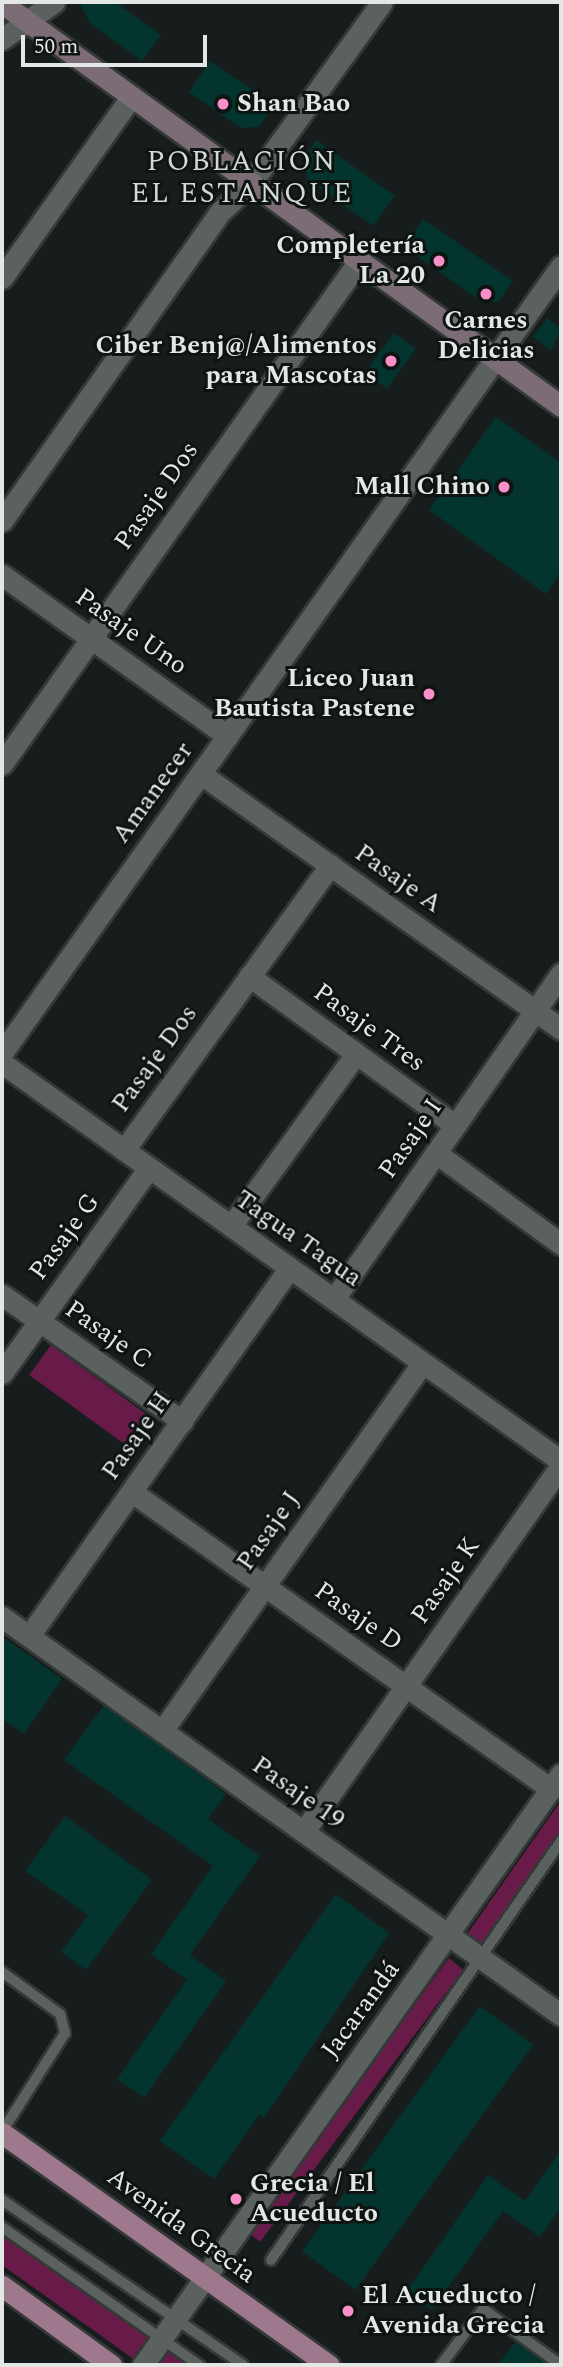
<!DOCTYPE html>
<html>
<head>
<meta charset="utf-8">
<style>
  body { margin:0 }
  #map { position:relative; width:563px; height:2367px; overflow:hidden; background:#171d1c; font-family:Spectral,serif }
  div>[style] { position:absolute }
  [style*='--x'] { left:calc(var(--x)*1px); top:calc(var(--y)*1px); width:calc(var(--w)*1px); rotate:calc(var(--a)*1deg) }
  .green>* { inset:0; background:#681b49; transform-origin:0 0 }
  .building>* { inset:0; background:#03342e; transform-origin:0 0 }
  .roads { filter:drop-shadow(2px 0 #343837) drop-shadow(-2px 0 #343837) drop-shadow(0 2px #343837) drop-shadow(0 -2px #343837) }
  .service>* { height:10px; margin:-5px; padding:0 5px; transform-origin:5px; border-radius:5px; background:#5a615f }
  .minor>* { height:21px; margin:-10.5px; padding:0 10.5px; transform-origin:10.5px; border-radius:10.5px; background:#5a615f }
  .tertiary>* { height:21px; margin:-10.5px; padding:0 10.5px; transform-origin:10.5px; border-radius:10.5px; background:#5a615f }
  .secondary>* { height:21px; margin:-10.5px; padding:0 10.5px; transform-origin:10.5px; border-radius:10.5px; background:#7c6c76 }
  .primary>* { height:21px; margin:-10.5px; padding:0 10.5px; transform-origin:10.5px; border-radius:10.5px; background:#9e788c }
  .dots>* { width:19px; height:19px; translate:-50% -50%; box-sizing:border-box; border:4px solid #0e1412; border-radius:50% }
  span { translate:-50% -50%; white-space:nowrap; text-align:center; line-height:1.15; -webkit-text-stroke:6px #0e1412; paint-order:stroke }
  .poi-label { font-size:26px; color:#e3e7e6; font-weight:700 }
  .left { translate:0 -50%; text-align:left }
  .right { translate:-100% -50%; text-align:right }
  .street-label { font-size:26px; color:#e3e7e6 }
  .neighbourhood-label { font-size:28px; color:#d2dad8; letter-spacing:2px }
  .frame { position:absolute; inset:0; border:4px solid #e3e7e6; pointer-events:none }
  .scale { position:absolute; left:21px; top:35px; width:186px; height:32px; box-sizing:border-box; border:4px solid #e3e7e6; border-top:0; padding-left:9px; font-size:21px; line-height:24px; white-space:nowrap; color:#e3e7e6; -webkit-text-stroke:5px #0e1412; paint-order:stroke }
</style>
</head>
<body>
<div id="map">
  <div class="green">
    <i style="left:51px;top:1345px;width:130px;height:37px;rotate:36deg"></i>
    <i style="clip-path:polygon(561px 1801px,561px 1845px,488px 1950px,467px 1934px)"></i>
    <i style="clip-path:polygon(449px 1958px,463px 1970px,260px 2242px,248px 2232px)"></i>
    <i style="clip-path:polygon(2px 2232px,145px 2330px,189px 2365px,142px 2365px,2px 2265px)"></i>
  </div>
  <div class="building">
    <i style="clip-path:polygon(79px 2px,115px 2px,161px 35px,142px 61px,91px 24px)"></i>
    <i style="clip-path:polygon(210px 61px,274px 104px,259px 127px,241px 128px,189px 92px)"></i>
    <i style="clip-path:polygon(316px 140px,395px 196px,373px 226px,307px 179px,304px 157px)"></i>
    <i style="clip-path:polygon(423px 219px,513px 281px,498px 302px,482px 302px,404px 247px)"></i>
    <i style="clip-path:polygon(547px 318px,561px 329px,551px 351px,533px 337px)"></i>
    <i style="left:394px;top:333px;width:27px;height:49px;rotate:36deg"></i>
    <i style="clip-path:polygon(496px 417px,561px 463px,561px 572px,546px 594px,429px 510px)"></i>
    <i style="clip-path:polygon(2px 1636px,62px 1679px,24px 1734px,2px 1719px)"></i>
    <i style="clip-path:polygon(104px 1705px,226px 1794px,208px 1819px,260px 1856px,190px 1955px,226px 1981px,144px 2098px,117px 2079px,187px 1980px,151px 1954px,213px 1866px,64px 1760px)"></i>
    <i style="clip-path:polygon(65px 1816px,152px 1880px,86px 1970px,61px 1952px,88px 1915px,25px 1871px)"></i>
    <i style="clip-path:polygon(336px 1894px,389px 1933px,264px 2118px,259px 2115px,214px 2179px,160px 2141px)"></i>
    <i style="left:480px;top:2006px;width:66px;height:303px;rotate:36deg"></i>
    <i style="clip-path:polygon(561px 2150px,561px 2207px,540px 2237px,503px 2211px,432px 2310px,406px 2292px,488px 2175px,525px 2201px)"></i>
    <i style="clip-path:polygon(515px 2342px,518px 2344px,548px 2365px,498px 2365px)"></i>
  </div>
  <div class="roads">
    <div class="service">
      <i style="--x:2;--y:1972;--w:72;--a:35.9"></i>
      <i style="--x:60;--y:2014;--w:20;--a:75"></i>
      <i style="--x:65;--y:2033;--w:117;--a:122.5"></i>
      <i style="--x:2;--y:2200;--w:292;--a:34.4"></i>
      <i style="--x:2;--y:2227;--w:241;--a:35"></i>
      <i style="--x:271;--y:2260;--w:510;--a:-55.31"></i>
      <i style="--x:441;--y:2365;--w:70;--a:-53.1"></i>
      <i style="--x:483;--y:2309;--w:96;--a:35.7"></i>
    </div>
    <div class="minor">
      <i style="--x:2;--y:39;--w:64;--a:-35.4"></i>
      <i style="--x:2;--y:278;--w:222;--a:-54.5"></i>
      <i style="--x:2;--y:521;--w:380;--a:-54.8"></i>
      <i style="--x:221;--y:211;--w:41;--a:-43"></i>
      <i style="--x:251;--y:183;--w:223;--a:-54.1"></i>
      <i style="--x:2;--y:575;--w:277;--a:35.5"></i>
      <i style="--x:2;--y:764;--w:617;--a:-54.64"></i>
      <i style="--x:201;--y:774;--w:441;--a:35.3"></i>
      <i style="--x:249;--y:976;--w:254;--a:35.9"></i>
      <i style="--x:2;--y:1063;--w:686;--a:35.45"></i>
      <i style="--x:124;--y:1150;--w:352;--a:-54.1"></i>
      <i style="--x:436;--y:1153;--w:155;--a:36.1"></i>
      <i style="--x:231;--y:1226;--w:213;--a:-54"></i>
      <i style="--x:2;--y:1295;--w:220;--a:35"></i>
      <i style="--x:334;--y:1299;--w:397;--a:-55.1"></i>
      <i style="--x:2;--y:1373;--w:252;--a:-54.4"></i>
      <i style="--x:132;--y:1492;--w:514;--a:35.33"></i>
      <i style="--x:2;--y:1617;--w:686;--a:35.45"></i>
      <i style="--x:29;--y:1636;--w:451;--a:-54.7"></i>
      <i style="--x:162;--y:1731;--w:451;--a:-54.7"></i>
      <i style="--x:304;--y:1831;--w:447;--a:-54.9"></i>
    </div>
    <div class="tertiary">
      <i style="--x:2;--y:1053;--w:965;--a:-54.61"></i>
      <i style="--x:143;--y:2365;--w:724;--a:-54.73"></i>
    </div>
    <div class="secondary">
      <i style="--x:2;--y:3;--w:689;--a:35.79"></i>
    </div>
    <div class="primary">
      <i style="--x:2;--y:2133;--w:401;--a:35.4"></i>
      <i style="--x:2;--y:2286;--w:135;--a:35.9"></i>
    </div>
  </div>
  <div class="dots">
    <i style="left:223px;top:104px;background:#f98fc8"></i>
    <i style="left:439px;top:261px;background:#f98fc8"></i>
    <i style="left:486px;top:294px;background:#f98fc8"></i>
    <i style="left:391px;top:361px;background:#f98fc8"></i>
    <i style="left:504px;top:487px;background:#f98fc8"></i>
    <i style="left:429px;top:694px;background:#f98fc8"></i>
    <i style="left:236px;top:2199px;background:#f98fc8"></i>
    <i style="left:348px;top:2311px;background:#f98fc8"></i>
  </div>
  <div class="poi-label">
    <span class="left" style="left:237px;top:104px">Shan Bao</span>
    <span class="right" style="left:425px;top:261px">Completería<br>La 20</span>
    <span style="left:486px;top:336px">Carnes<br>Delicias</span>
    <span class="right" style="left:377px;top:361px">Ciber Benj@/Alimentos<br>para Mascotas</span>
    <span class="right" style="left:490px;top:487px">Mall Chino</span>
    <span class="right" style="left:415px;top:694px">Liceo Juan<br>Bautista Pastene</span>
    <span class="left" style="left:250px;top:2199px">Grecia / El<br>Acueducto</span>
    <span class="left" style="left:362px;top:2311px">El Acueducto /<br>Avenida Grecia</span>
  </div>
  <div class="street-label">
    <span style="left:157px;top:496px;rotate:-55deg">Pasaje Dos</span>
    <span style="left:131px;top:632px;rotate:35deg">Pasaje Uno</span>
    <span style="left:153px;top:793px;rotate:-54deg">Amanecer</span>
    <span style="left:398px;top:879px;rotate:35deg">Pasaje A</span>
    <span style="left:369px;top:1028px;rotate:36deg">Pasaje Tres</span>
    <span style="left:155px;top:1059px;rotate:-54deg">Pasaje Dos</span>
    <span style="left:411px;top:1139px;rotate:-55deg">Pasaje I</span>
    <span style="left:65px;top:1237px;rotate:-54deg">Pasaje G</span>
    <span style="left:298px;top:1239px;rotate:35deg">Tagua Tagua</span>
    <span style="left:108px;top:1335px;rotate:35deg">Pasaje C</span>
    <span style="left:137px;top:1436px;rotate:-55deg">Pasaje H</span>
    <span style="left:269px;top:1531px;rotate:-55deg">Pasaje J</span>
    <span style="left:446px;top:1581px;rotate:-55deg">Pasaje K</span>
    <span style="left:358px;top:1617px;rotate:35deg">Pasaje D</span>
    <span style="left:298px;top:1793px;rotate:35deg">Pasaje 19</span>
    <span style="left:361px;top:2010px;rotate:-54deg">Jacarandá</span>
    <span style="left:181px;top:2226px;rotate:36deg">Avenida Grecia</span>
  </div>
  <div class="neighbourhood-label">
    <span style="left:242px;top:178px">POBLACIÓN<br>EL ESTANQUE</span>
  </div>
  <div class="frame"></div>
  <div class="scale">50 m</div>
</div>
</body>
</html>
